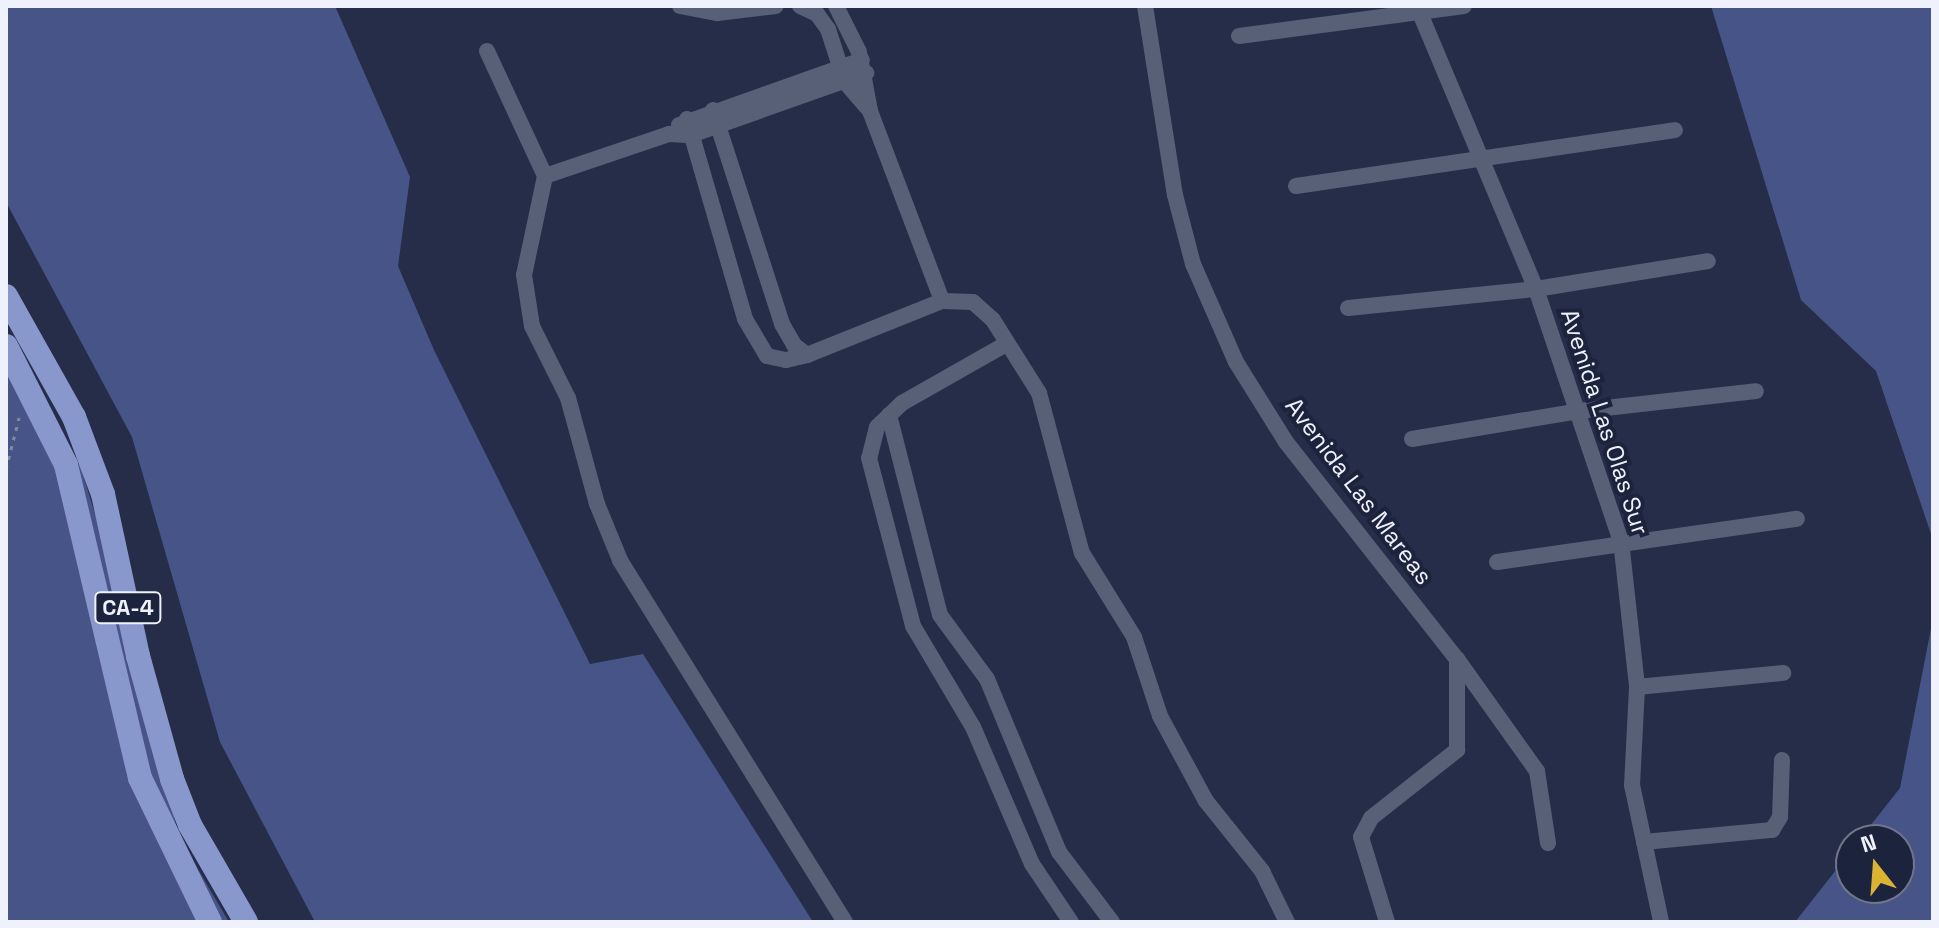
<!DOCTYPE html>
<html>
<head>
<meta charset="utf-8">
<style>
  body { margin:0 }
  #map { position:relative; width:1939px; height:928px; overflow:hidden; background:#262d48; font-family:"Space Grotesk",sans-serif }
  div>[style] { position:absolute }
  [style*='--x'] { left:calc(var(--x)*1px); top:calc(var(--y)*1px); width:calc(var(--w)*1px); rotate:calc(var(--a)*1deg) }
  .forest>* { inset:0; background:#465487 }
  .path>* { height:3px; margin-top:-1.5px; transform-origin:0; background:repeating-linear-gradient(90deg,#84899c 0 4px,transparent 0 10px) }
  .minor>* { height:16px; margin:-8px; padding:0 8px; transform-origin:8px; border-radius:8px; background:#586077 }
  .trunk>* { height:24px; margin:-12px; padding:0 12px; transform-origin:12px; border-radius:12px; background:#8898cc }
  span { translate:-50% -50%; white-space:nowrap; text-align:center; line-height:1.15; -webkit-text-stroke:8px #1c233d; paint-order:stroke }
  .shield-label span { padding:2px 6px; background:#1c233d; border:2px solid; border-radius:6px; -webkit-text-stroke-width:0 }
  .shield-label { font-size:22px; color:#eff2fd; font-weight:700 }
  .street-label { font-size:24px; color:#eff2fd }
  .frame { position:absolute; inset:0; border:8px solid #eff2fd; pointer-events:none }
  .north { position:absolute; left:1835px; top:824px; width:80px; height:80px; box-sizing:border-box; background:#1c233d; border:2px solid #70768a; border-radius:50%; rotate:343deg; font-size:22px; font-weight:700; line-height:32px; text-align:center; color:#eff2fd }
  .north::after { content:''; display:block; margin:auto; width:28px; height:36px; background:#dab333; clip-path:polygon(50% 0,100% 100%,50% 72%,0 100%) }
</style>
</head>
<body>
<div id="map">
  <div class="forest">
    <i style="clip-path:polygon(6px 6px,335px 6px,410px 177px,398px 266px,434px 350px,590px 664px,643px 654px,813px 922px,315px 922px,220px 742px,132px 437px,6px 202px)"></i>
    <i style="clip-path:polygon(1711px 6px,1933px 6px,1933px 540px,1876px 371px,1801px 300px)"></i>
    <i style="clip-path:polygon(6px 332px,81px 468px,114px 576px,179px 837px,229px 922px,6px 922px)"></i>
    <i style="clip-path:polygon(1933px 618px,1933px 922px,1795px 922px,1851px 851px,1851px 888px,1899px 888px,1899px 840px,1859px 840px,1900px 788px)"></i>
  </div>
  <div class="path">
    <i style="--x:6;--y:469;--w:53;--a:-75.7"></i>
  </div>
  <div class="minor">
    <i style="--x:680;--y:6;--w:38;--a:11"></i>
    <i style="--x:717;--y:13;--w:59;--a:-6.8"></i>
    <i style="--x:800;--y:6;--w:19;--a:25"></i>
    <i style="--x:817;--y:14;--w:19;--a:54"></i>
    <i style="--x:828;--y:29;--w:56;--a:72.2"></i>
    <i style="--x:845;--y:82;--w:38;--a:49"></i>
    <i style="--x:836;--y:6;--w:51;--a:63.4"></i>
    <i style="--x:859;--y:52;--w:60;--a:79.4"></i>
    <i style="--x:870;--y:111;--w:203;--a:69.2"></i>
    <i style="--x:1145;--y:6;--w:191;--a:81"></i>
    <i style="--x:1175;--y:195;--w:71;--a:75.4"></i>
    <i style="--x:1193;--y:264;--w:107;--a:66.3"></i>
    <i style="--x:1236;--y:362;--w:94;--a:58"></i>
    <i style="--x:1286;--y:442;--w:276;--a:51.8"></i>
    <i style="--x:1457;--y:659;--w:138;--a:54.5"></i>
    <i style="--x:1537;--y:771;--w:73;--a:81.3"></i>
    <i style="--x:1417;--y:6;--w:307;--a:67.2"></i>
    <i style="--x:1536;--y:289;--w:266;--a:71.4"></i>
    <i style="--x:1621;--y:541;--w:147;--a:83.7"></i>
    <i style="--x:1637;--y:687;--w:98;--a:92.9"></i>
    <i style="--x:1632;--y:785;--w:140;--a:78"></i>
    <i style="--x:1239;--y:36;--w:227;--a:-7.6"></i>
    <i style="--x:487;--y:51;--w:138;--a:65.1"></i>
    <i style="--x:713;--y:110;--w:225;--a:72.1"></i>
    <i style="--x:782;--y:324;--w:24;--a:60"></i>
    <i style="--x:794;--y:345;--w:16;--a:38"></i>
    <i style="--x:687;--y:119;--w:208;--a:73.8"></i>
    <i style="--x:745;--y:319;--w:43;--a:59.3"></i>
    <i style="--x:767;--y:356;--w:19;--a:12"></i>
    <i style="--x:786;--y:360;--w:22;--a:-13"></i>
    <i style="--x:807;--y:355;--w:145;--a:-21.8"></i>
    <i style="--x:942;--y:301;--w:31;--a:2"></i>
    <i style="--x:973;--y:302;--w:27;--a:42"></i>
    <i style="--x:993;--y:320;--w:86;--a:57.8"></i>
    <i style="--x:1039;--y:393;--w:166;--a:75"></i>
    <i style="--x:1082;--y:553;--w:99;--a:58.2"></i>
    <i style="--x:1134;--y:637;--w:83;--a:71.8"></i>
    <i style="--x:1160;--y:716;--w:97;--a:61.6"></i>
    <i style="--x:1206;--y:801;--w:90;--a:51.3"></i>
    <i style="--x:1262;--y:871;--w:57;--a:63.9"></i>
    <i style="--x:679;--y:125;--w:194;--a:-19.6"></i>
    <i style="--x:1296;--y:186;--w:383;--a:-8.4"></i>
    <i style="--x:1348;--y:308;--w:189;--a:-5.8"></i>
    <i style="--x:1536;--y:289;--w:174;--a:-9.2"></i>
    <i style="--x:1006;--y:344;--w:120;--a:150.4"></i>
    <i style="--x:902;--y:403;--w:35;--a:136"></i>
    <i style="--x:877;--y:427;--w:32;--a:104"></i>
    <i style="--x:869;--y:458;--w:174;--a:75.3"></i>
    <i style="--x:913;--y:626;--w:117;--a:59.3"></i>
    <i style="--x:973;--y:727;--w:149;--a:66.7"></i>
    <i style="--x:1032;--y:864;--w:70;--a:56.1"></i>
    <i style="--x:889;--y:415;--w:206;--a:75.7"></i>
    <i style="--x:940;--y:615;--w:79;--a:53.7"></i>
    <i style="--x:987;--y:679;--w:187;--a:67.4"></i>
    <i style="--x:1059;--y:852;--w:88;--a:52.9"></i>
    <i style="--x:1412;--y:439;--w:169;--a:-9.5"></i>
    <i style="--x:1579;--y:411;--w:178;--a:-6.4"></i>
    <i style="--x:1497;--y:562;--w:303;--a:-8.2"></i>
    <i style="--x:1637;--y:687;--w:147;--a:-5.5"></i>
    <i style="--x:1644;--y:842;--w:129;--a:-5.4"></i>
    <i style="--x:1772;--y:830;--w:15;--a:-58"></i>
    <i style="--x:1780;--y:817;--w:57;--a:-88"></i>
    <i style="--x:845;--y:922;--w:426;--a:-121.9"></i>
    <i style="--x:620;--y:560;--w:61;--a:-112.3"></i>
    <i style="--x:597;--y:504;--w:110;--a:-105.3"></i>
    <i style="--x:568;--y:398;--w:80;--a:-116.6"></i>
    <i style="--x:532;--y:326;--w:52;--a:-98.9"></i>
    <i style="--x:524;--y:275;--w:101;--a:-78"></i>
    <i style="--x:545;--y:176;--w:131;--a:-18.7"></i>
    <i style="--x:669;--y:134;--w:22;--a:3"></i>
    <i style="--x:691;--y:135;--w:186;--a:-19.5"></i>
    <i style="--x:1387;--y:922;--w:89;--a:-107"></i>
    <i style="--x:1361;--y:837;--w:21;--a:-62"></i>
    <i style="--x:1371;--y:818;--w:110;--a:-38.3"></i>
    <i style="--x:1457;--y:750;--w:91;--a:-90"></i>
  </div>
  <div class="trunk">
    <i style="--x:6;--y:296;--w:139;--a:60.7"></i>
    <i style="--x:74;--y:417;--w:82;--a:69.4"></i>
    <i style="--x:103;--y:494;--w:166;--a:77.8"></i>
    <i style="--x:138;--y:656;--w:128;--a:74.5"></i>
    <i style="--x:172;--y:779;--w:49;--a:68.6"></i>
    <i style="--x:190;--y:825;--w:112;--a:60"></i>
    <i style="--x:6;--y:346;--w:133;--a:63.2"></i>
    <i style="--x:66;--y:465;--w:322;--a:76.7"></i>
    <i style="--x:140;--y:778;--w:160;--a:64.1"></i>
  </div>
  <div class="shield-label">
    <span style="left:128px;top:608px">CA-4</span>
  </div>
  <div class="street-label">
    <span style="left:1605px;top:422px;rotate:72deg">Avenida Las Olas Sur</span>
    <span style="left:1359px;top:491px;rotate:53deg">Avenida Las Mareas</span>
  </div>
  <div class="frame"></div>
  <div class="north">N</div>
</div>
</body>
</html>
